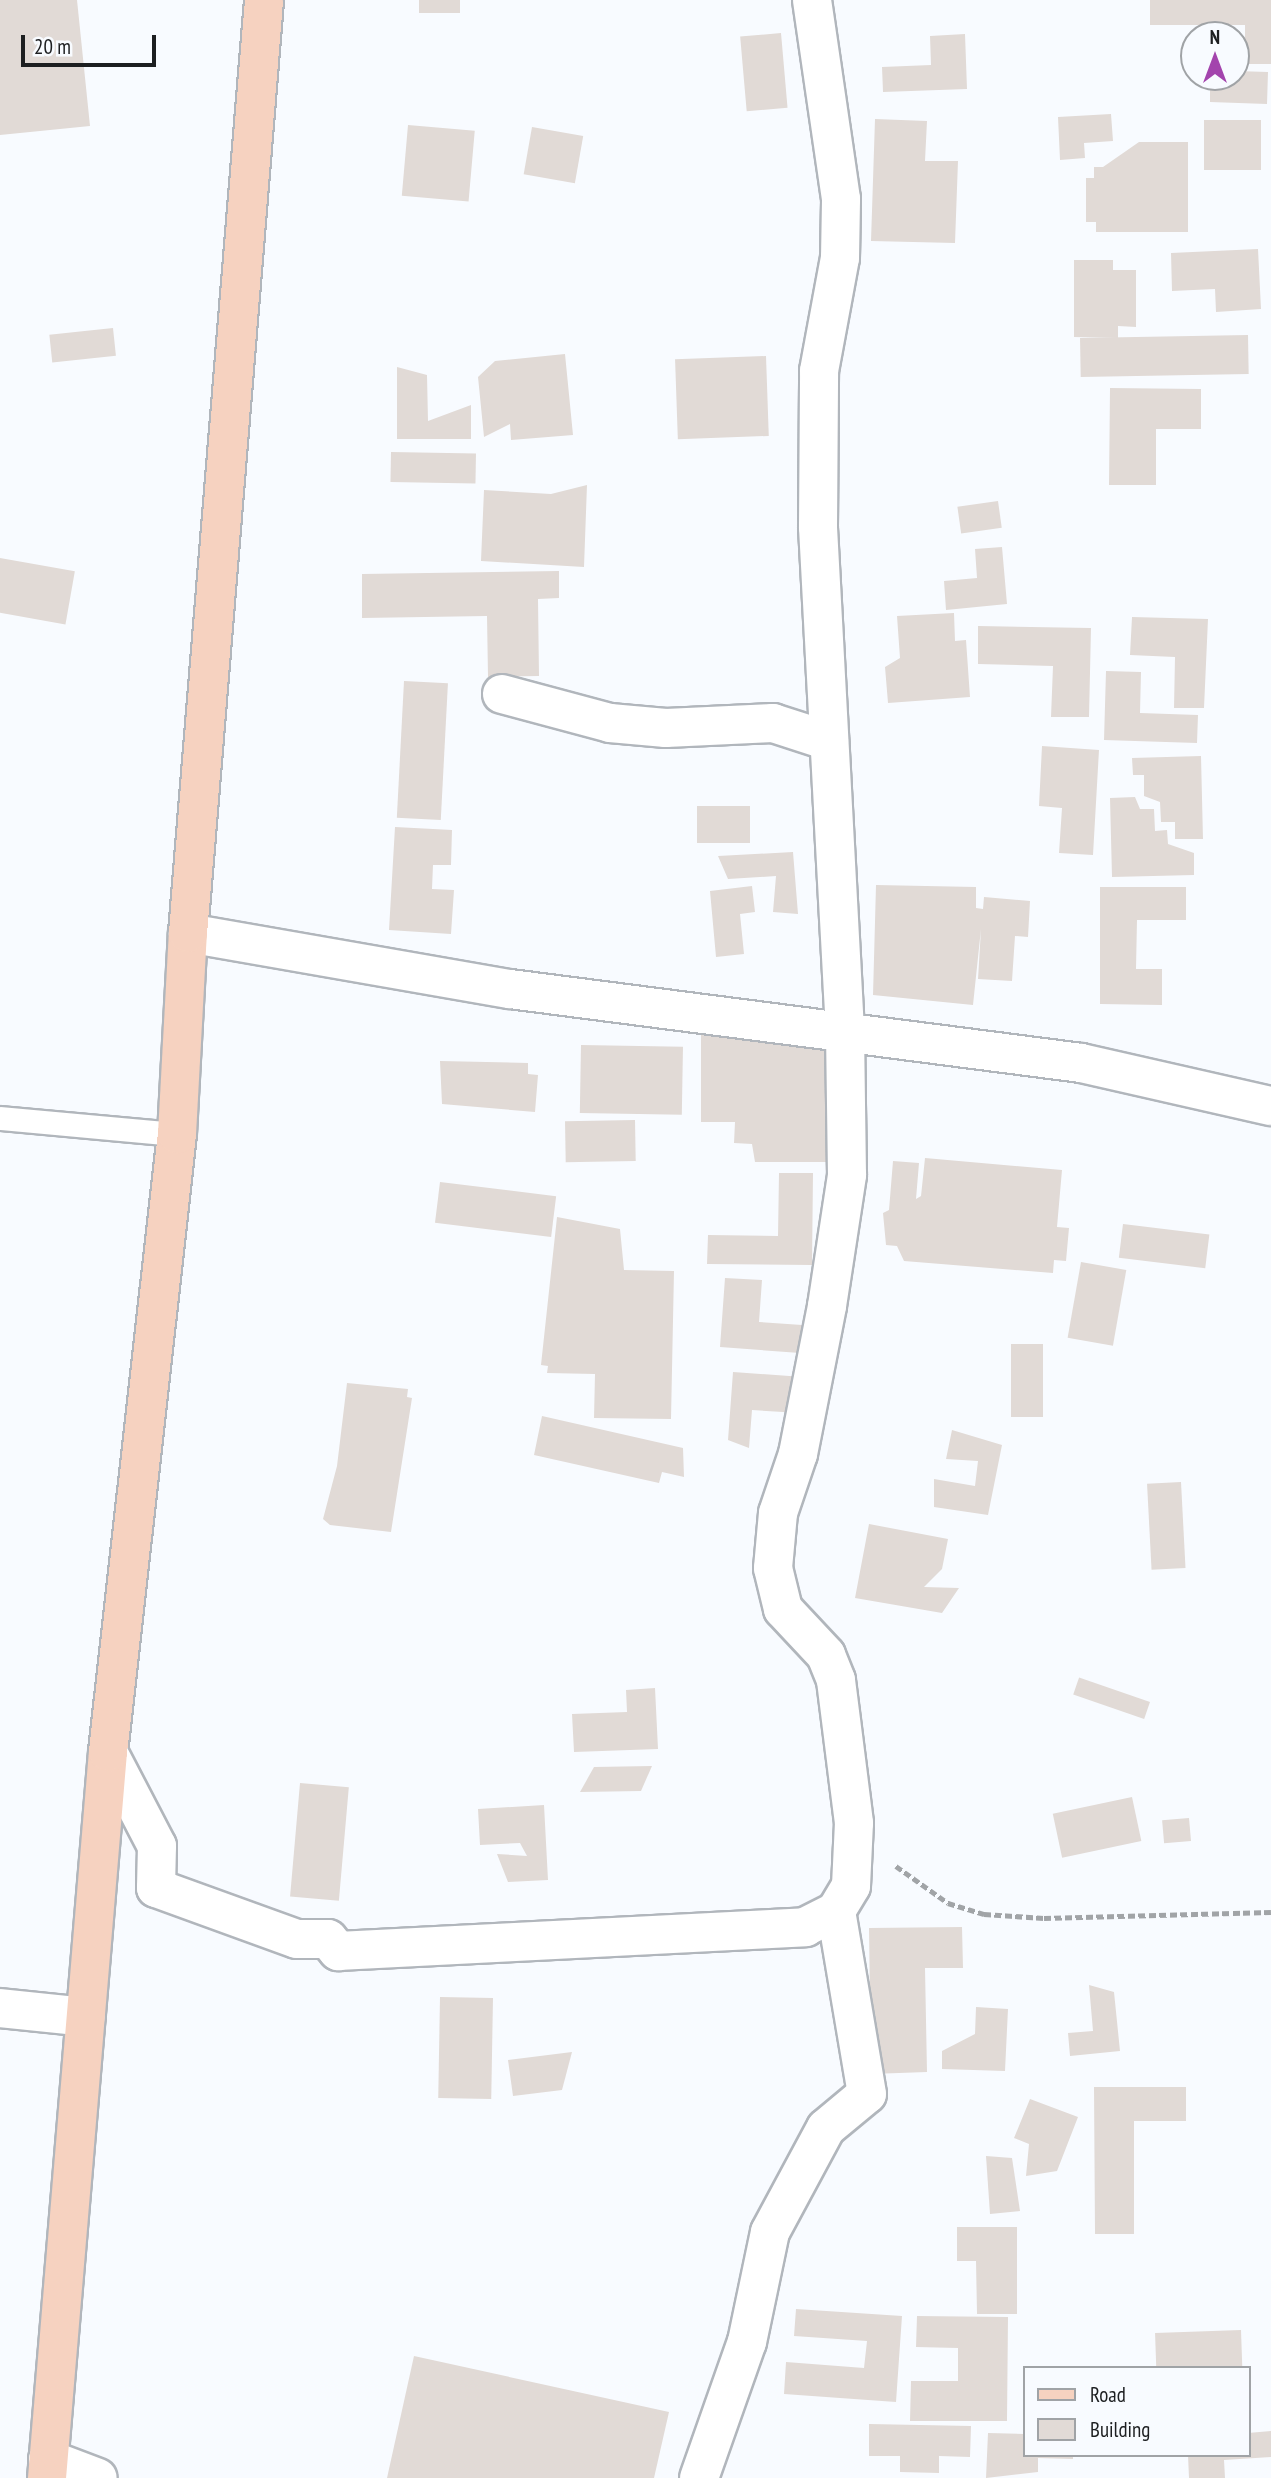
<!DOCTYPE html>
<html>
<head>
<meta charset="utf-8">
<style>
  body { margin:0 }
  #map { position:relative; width:1271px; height:2478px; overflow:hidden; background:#f8fbff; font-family:"PT Sans Narrow",sans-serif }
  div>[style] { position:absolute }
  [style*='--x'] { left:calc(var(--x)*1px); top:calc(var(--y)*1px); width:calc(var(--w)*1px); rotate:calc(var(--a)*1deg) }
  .building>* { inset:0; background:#e1dad6; transform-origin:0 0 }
  .path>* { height:4.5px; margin-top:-2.25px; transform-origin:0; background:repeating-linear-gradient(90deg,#a1a4a7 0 7px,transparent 0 10.5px) }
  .roads { filter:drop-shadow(2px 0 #b1b6bc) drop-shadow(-2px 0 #b1b6bc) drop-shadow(0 2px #b1b6bc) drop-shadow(0 -2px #b1b6bc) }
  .service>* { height:23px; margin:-11.5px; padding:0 11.5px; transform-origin:11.5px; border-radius:11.5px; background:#fff }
  .minor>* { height:38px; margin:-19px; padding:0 19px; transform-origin:19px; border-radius:19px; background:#fff }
  .secondary>* { height:38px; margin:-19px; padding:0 19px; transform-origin:19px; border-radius:19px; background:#f6d2c0 }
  span { translate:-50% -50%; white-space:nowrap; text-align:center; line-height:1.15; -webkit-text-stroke:5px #f8fbff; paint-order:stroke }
  .legend { position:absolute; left:1023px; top:2366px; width:228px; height:91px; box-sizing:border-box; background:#f8fbff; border:2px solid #a0a3a6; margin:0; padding:9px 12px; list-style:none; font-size:21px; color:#1d1f21 }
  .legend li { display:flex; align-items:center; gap:14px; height:35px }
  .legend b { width:35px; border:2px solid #a0a3a6 }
  .north { position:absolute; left:1180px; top:21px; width:70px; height:70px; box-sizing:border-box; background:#f8fbff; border:2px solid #a0a3a6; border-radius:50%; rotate:0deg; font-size:19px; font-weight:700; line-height:28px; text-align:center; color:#1d1f21 }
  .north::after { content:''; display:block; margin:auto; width:24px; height:32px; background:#a344ad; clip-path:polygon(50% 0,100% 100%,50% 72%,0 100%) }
  .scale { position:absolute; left:21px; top:35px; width:135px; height:32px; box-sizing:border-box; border:4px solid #1d1f21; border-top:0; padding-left:9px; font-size:21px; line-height:24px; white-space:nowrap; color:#1d1f21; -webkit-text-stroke:5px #f8fbff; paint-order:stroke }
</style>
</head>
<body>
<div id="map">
  <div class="building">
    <i style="clip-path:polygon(0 0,77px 0,90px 126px,0 135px)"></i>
    <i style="left:419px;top:0;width:41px;height:13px"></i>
    <i style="clip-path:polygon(1150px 0,1271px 0,1271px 64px,1245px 64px,1245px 25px,1150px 25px)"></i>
    <i style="left:781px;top:33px;width:75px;height:41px;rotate:85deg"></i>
    <i style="clip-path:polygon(965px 34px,967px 89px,883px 92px,882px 67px,931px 65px,930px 36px)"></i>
    <i style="clip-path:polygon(1236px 71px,1268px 72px,1267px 104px,1210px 102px,1210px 77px,1236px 77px)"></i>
    <i style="clip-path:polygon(1111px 114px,1113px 141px,1084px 143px,1085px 158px,1060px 160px,1058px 117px)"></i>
    <i style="clip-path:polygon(875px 119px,927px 121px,925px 161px,958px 161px,955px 243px,871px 241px)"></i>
    <i style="left:1261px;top:120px;width:50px;height:57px;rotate:90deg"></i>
    <i style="left:408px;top:125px;width:67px;height:71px;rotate:5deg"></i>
    <i style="left:532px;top:127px;width:52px;height:48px;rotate:10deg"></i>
    <i style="clip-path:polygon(1139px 142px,1188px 142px,1188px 232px,1096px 232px,1096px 222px,1086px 222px,1086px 178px,1094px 178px,1094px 167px,1103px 167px)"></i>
    <i style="clip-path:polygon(1258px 249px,1261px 309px,1216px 312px,1215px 289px,1172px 291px,1171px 253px)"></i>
    <i style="clip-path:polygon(1074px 260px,1113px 260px,1113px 270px,1136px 270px,1136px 327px,1118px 326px,1118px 338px,1074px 337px)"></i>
    <i style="left:113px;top:328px;width:28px;height:64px;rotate:84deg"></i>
    <i style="left:1248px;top:335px;width:39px;height:168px;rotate:89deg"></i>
    <i style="clip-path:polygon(565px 354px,573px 435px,511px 440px,510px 424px,484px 437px,478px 377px,495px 361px)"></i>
    <i style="left:766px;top:356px;width:80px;height:91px;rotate:88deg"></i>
    <i style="clip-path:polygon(397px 367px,427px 375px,428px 421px,471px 405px,471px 439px,397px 439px)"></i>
    <i style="clip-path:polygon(1110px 388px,1201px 389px,1201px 429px,1156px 429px,1156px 485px,1109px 485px)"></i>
    <i style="left:391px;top:452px;width:85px;height:30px;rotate:1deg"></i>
    <i style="clip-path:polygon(587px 485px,584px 567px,481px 561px,484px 490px,551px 494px)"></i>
    <i style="left:998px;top:501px;width:27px;height:41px;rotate:82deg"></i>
    <i style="clip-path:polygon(1002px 547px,1007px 604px,946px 610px,944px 581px,977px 578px,975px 549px)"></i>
    <i style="left:0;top:558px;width:76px;height:54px;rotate:10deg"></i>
    <i style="clip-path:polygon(559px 571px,559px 598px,538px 599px,539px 676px,488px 677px,487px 616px,362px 618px,362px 574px)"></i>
    <i style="clip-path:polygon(954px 613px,955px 641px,966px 640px,970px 697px,888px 703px,885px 667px,900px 658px,897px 616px)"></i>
    <i style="clip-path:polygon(1132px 617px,1208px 619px,1204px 708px,1174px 708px,1175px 657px,1130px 655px)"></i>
    <i style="clip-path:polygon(978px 626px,1091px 628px,1089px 717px,1051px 717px,1053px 666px,978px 664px)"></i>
    <i style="clip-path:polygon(1106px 671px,1141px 672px,1140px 713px,1198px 715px,1197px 743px,1104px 740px)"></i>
    <i style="left:404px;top:681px;width:44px;height:137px;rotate:3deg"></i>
    <i style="clip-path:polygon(1042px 746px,1099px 750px,1093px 855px,1059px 853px,1062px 808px,1039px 806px)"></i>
    <i style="clip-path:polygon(1201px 756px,1203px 839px,1175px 839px,1175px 822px,1161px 822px,1160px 802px,1144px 796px,1144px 775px,1133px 775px,1132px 758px)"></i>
    <i style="clip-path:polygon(1135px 797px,1140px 809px,1154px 809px,1155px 831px,1167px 830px,1168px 844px,1194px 853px,1194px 875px,1112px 877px,1110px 798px)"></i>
    <i style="left:697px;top:806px;width:53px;height:37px"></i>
    <i style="clip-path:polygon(395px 827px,452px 830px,451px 865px,433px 865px,432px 889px,454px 890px,451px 934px,389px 930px)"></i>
    <i style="clip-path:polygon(793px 852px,798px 914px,773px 912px,776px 876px,728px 879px,718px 856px)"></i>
    <i style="clip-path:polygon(876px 885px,976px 887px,976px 908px,983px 909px,984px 897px,1030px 901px,1028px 937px,1015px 936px,1012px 981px,978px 979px,981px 929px,973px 1005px,873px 995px)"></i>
    <i style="clip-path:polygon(752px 886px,755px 912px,740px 914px,744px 954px,716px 957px,710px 891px)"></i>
    <i style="clip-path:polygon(1100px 887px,1186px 887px,1186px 920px,1137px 920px,1136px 969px,1162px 969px,1162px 1005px,1100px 1004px)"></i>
    <i style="clip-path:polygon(701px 1033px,842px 1034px,840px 1162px,755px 1162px,752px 1144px,734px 1143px,735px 1122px,701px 1122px)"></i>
    <i style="left:581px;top:1045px;width:102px;height:68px;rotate:1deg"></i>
    <i style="clip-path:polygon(440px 1061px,528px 1063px,528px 1074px,538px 1075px,535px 1112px,442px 1104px)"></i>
    <i style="left:635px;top:1120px;width:41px;height:70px;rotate:89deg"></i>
    <i style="clip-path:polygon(925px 1158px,1062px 1170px,1057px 1227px,1069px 1228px,1066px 1261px,1054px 1260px,1053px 1273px,904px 1261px,897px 1246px,886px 1245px,883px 1213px,889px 1210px,893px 1161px,919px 1163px,916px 1199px,921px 1196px)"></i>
    <i style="clip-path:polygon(779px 1173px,813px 1173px,812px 1265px,707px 1264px,708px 1235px,778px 1236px)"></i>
    <i style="left:440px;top:1182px;width:117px;height:41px;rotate:7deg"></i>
    <i style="clip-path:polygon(557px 1217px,620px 1229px,624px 1270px,674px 1271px,671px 1419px,594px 1418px,595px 1374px,547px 1373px,548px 1366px,541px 1365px)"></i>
    <i style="left:1123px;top:1224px;width:87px;height:34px;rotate:7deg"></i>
    <i style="left:1081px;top:1262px;width:46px;height:77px;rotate:10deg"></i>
    <i style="clip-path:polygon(725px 1278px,762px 1280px,759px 1322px,802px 1325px,800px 1353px,720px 1347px)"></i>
    <i style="left:1011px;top:1344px;width:32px;height:73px"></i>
    <i style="clip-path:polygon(733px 1372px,803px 1377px,800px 1413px,752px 1410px,749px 1448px,728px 1440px)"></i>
    <i style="clip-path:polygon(347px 1383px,408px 1389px,407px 1397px,412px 1398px,391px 1532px,330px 1525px,323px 1519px,337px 1466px)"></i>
    <i style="clip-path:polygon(542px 1416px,683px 1448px,684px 1477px,662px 1472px,659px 1483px,534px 1455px)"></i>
    <i style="clip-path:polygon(952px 1430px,1002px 1445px,988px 1515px,934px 1507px,934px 1479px,975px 1486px,978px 1461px,946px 1459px)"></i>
    <i style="left:1181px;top:1482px;width:86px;height:34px;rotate:87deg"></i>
    <i style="clip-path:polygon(869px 1524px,948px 1539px,942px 1569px,924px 1587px,959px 1588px,942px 1613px,855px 1598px)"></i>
    <i style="clip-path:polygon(655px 1688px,658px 1749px,574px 1752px,572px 1714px,627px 1712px,626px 1690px)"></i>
    <i style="left:1150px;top:1702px;width:18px;height:75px;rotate:109deg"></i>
    <i style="clip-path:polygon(652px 1766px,641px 1791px,580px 1792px,594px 1767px)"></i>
    <i style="left:300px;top:1783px;width:49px;height:114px;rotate:5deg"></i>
    <i style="left:1132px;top:1797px;width:45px;height:81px;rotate:78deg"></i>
    <i style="clip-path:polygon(544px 1805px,548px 1880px,508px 1882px,497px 1854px,527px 1856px,520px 1843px,480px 1845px,478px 1809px)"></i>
    <i style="left:1189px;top:1818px;width:23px;height:27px;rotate:85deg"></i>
    <i style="clip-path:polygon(962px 1927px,963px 1968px,925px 1968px,927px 2072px,871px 2074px,869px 1928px)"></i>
    <i style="clip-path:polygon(1089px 1985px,1114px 1992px,1120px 2051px,1070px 2056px,1068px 2033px,1093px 2031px)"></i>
    <i style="left:440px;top:1997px;width:53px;height:101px;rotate:1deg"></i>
    <i style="clip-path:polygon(976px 2007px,1008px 2009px,1005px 2071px,942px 2069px,942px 2051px,975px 2034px)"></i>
    <i style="clip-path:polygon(572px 2052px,562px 2090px,513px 2096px,508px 2060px)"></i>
    <i style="clip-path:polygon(1094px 2087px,1186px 2087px,1186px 2121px,1134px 2121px,1134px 2234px,1095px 2234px)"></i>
    <i style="clip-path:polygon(1030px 2099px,1078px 2117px,1057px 2171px,1026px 2176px,1029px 2144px,1014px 2138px)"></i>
    <i style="clip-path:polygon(986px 2156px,1012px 2158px,1020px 2211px,990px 2214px)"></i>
    <i style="clip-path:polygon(957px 2227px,1017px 2227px,1017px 2314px,977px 2314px,976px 2261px,957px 2261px)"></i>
    <i style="clip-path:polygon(796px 2309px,902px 2316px,896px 2402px,784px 2394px,786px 2362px,864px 2368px,867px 2341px,794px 2336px)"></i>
    <i style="clip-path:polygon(917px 2316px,1008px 2317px,1007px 2421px,910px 2421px,911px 2381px,958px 2381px,958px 2348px,916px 2347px)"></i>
    <i style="left:1241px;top:2330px;width:38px;height:86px;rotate:88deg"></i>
    <i style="clip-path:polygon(414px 2356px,669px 2412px,654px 2478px,387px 2478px)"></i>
    <i style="clip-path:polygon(869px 2424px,971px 2426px,970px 2457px,939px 2456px,939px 2473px,900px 2472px,900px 2456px,869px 2456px)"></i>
    <i style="clip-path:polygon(1271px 2431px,1271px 2457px,1224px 2460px,1225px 2478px,1189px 2478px,1188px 2455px,1248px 2455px,1248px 2433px)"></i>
    <i style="clip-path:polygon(988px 2433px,1024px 2434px,1024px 2455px,1073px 2455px,1073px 2459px,1038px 2458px,1038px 2472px,986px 2478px)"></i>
  </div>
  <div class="path">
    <i style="--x:896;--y:1866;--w:64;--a:35.4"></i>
    <i style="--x:948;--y:1903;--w:38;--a:17"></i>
    <i style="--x:984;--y:1914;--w:60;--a:3.8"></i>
    <i style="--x:1044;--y:1918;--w:227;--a:-1.5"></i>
  </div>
  <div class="roads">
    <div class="service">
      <i style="--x:0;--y:1118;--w:178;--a:5.2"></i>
    </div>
    <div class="minor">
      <i style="--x:502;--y:694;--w:112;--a:15"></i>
      <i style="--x:610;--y:723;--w:56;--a:5.1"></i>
      <i style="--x:666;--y:728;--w:107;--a:-2.7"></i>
      <i style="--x:773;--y:723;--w:59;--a:17.8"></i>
      <i style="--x:188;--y:933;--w:327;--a:9.9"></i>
      <i style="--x:510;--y:989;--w:576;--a:7.38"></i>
      <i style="--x:1081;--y:1063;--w:195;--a:12.8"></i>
      <i style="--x:108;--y:1752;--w:106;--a:62.5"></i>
      <i style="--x:157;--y:1846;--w:42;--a:91.4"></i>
      <i style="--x:156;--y:1888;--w:150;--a:19.9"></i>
      <i style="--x:297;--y:1939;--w:31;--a:0"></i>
      <i style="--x:328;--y:1939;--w:16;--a:50"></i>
      <i style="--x:338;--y:1951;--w:468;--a:-2.9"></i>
      <i style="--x:805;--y:1927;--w:35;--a:-27"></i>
      <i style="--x:836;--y:1911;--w:29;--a:-59"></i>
      <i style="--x:851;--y:1886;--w:63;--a:-87.3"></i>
      <i style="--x:854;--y:1823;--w:144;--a:-97.2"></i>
      <i style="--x:836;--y:1680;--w:27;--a:-112"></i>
      <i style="--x:826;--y:1655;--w:63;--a:-133.1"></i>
      <i style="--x:783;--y:1609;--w:42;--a:-103.7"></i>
      <i style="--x:773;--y:1568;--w:55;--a:-84.8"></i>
      <i style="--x:778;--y:1513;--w:62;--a:-71.3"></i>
      <i style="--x:798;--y:1454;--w:151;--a:-78.9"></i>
      <i style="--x:827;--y:1306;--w:133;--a:-81.3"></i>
      <i style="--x:847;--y:1175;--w:144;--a:-90.8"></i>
      <i style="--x:845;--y:1031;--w:505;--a:-93.07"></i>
      <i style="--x:818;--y:527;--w:156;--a:-89.6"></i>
      <i style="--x:819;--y:371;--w:115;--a:-79.5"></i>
      <i style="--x:840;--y:258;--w:59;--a:-89"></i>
      <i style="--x:841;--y:199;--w:201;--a:-98.3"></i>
      <i style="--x:0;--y:2008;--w:86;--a:6"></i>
      <i style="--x:48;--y:2459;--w:53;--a:20.8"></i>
      <i style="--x:699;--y:2478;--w:144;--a:-70.6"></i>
      <i style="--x:747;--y:2342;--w:112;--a:-78.2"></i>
      <i style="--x:770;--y:2232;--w:118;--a:-61.7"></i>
      <i style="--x:826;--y:2128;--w:53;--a:-39.7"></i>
      <i style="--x:867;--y:2094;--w:186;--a:-99.6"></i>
    </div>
    <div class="secondary">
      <i style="--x:47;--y:2478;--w:729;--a:-85.2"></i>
      <i style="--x:108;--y:1752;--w:622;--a:-83.63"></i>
      <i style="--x:177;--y:1134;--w:201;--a:-86.9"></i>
      <i style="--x:188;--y:933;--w:936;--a:-85.34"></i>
    </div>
  </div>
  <ul class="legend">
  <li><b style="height:9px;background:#f6d2c0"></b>Road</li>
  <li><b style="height:19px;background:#e1dad6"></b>Building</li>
  </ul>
  <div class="north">N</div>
  <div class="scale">20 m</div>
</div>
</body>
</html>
